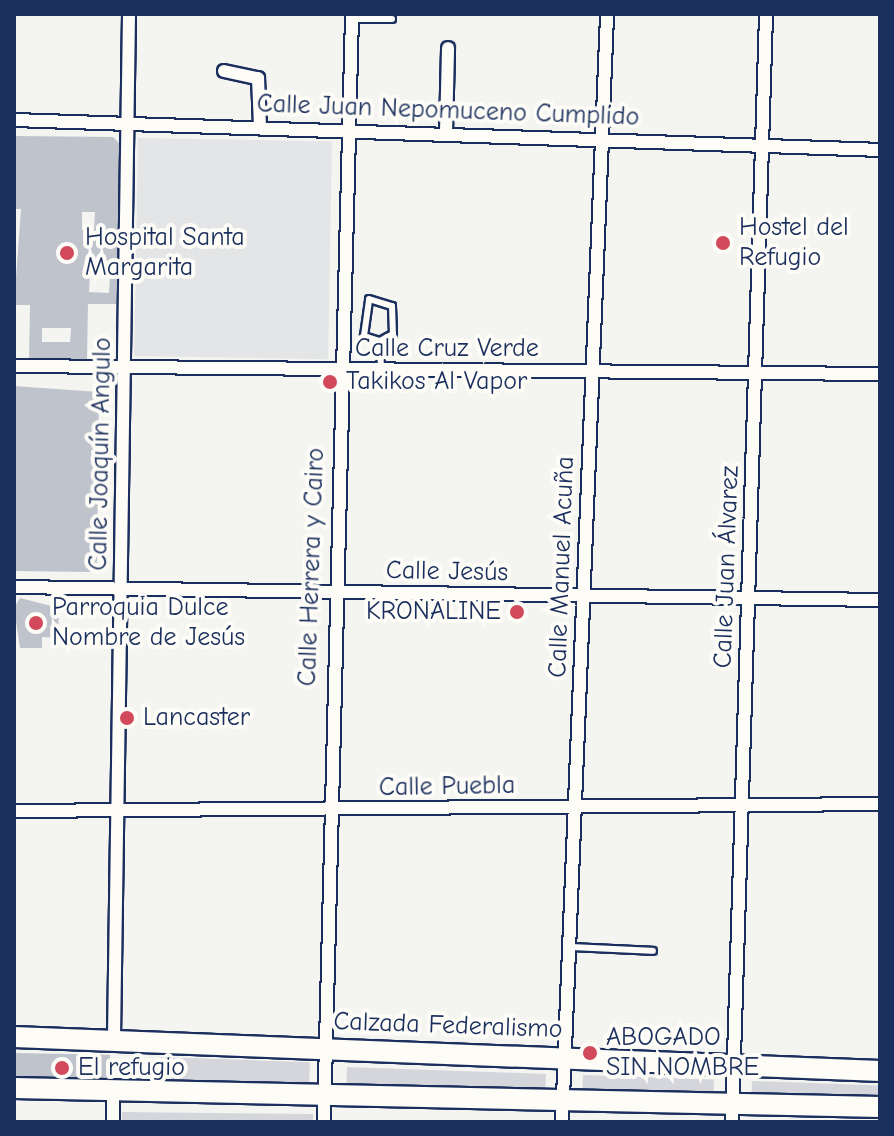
<!DOCTYPE html>
<html>
<head>
<meta charset="utf-8">
<style>
  body { margin:0 }
  #map { position:relative; width:894px; height:1136px; overflow:hidden; background:#f4f4f1; font-family:"Comic Neue",sans-serif }
  div>[style] { position:absolute }
  [style*='--x'] { left:calc(var(--x)*1px); top:calc(var(--y)*1px); width:calc(var(--w)*1px); rotate:calc(var(--a)*1deg) }
  .built>* { inset:0; background:#e4e5e6; transform-origin:0 0 }
  .green>* { inset:0; background:#d4d6db; transform-origin:0 0 }
  .building>* { inset:0; background:#bfc3cc; transform-origin:0 0 }
  .roads { filter:drop-shadow(2px 0 #1b2f5e) drop-shadow(-2px 0 #1b2f5e) drop-shadow(0 2px #1b2f5e) drop-shadow(0 -2px #1b2f5e) }
  .service>* { height:6px; margin:-3px; padding:0 3px; transform-origin:3px; border-radius:3px; background:#fdfcf7 }
  .minor>* { height:12px; margin:-6px; padding:0 6px; transform-origin:6px; border-radius:6px; background:#fdfcf7 }
  .primary>* { height:20px; margin:-10px; padding:0 10px; transform-origin:10px; border-radius:10px; background:#fdfcf7 }
  .dots>* { width:22px; height:22px; translate:-50% -50%; box-sizing:border-box; border:4px solid #fdfcf7; border-radius:50% }
  span { translate:-50% -50%; white-space:nowrap; text-align:center; line-height:1.15; -webkit-text-stroke:8px #fdfcf7; paint-order:stroke }
  .street-label { font-size:26px; color:#1b2f5e }
  .poi-label { font-size:26px; color:#1b2f5e }
  .left { translate:0 -50%; text-align:left }
  .right { translate:-100% -50%; text-align:right }
  .frame { position:absolute; inset:0; border:16px solid #1b2f5e; pointer-events:none }
</style>
</head>
<body>
<div id="map">
  <div class="built">
    <i style="left:138px;top:138px;width:194px;height:218px;rotate:1deg"></i>
  </div>
  <div class="green">
    <i style="left:161px;top:1057px;width:149px;height:26px;rotate:2deg"></i>
    <i style="left:347px;top:1067px;width:199px;height:19px;rotate:2deg"></i>
    <i style="left:583px;top:1075px;width:131px;height:18px;rotate:2deg"></i>
    <i style="left:752px;top:1081px;width:128px;height:18px;rotate:2deg"></i>
    <i style="clip-path:polygon(122px 1112px,313px 1114px,313px 1122px,122px 1122px)"></i>
  </div>
  <div class="building">
    <i style="clip-path:polygon(evenodd,14px 136px,113px 137px,122px 146px,120px 304px,88px 304px,87px 359px,29px 359px,30px 305px,14px 305px,21px 209px,14px 209px,14px 136px,82px 212px,95px 212px,94px 231px,82px 230px,82px 212px,14px 136px,90px 272px,110px 273px,109px 293px,89px 292px,90px 272px,14px 136px,42px 328px,71px 328px,70px 342px,42px 342px,42px 328px)"></i>
    <i style="clip-path:polygon(14px 386px,99px 392px,97px 563px,90px 572px,14px 571px)"></i>
    <i style="clip-path:polygon(20px 598px,59px 608px,58px 638px,42px 637px,42px 648px,20px 648px,14px 608px)"></i>
    <i style="left:14px;top:1053px;width:96px;height:30px;rotate:1deg"></i>
  </div>
  <div class="roads">
    <div class="service">
      <i style="--x:352;--y:19;--w:40;--a:0"></i>
      <i style="--x:380;--y:341;--w:17;--a:-163"></i>
      <i style="--x:364;--y:336;--w:37;--a:-82"></i>
      <i style="--x:369;--y:299;--w:24;--a:17"></i>
      <i style="--x:392;--y:306;--w:28;--a:88"></i>
      <i style="--x:393;--y:334;--w:15;--a:152"></i>
      <i style="--x:380;--y:341;--w:29;--a:88"></i>
      <i style="--x:569;--y:947;--w:84;--a:2.7"></i>
    </div>
    <div class="minor">
      <i style="--x:224;--y:71;--w:35;--a:12"></i>
      <i style="--x:258;--y:78;--w:48;--a:87.6"></i>
      <i style="--x:14;--y:120;--w:867;--a:1.98"></i>
      <i style="--x:446;--y:132;--w:84;--a:-88.6"></i>
      <i style="--x:14;--y:366;--w:866;--a:0.53"></i>
      <i style="--x:14;--y:587;--w:866;--a:0.86"></i>
      <i style="--x:14;--y:811;--w:866;--a:-0.46"></i>
      <i style="--x:114;--y:1038;--w:1024;--a:-89.16"></i>
      <i style="--x:113;--y:1090;--w:32;--a:90"></i>
      <i style="--x:324;--y:1122;--w:1108;--a:-88.55"></i>
      <i style="--x:562;--y:1122;--w:1109;--a:-87.67"></i>
      <i style="--x:732;--y:1122;--w:1109;--a:-88.24"></i>
    </div>
    <div class="primary">
      <i style="--x:14;--y:1037;--w:867;--a:2.25"></i>
      <i style="--x:14;--y:1088;--w:866;--a:1.26"></i>
    </div>
  </div>
  <div class="dots">
    <i style="left:723px;top:243px;background:#d1495b"></i>
    <i style="left:67px;top:253px;background:#d1495b"></i>
    <i style="left:330px;top:382px;background:#d1495b"></i>
    <i style="left:517px;top:612px;background:#d1495b"></i>
    <i style="left:36px;top:623px;background:#d1495b"></i>
    <i style="left:127px;top:718px;background:#d1495b"></i>
    <i style="left:590px;top:1053px;background:#d1495b"></i>
    <i style="left:62px;top:1068px;background:#d1495b"></i>
  </div>
  <div class="street-label">
    <span style="left:448px;top:111px;rotate:2deg">Calle Juan Nepomuceno Cumplido</span>
    <span style="left:447px;top:349px">Calle Cruz Verde</span>
    <span style="left:101px;top:454px;rotate:-89deg">Calle Joaquín Angulo</span>
    <span style="left:312px;top:567px;rotate:-88deg">Calle Herrera y Cairo</span>
    <span style="left:562px;top:567px;rotate:-88deg">Calle Manuel Acuña</span>
    <span style="left:727px;top:567px;rotate:-88deg">Calle Juan Álvarez</span>
    <span style="left:447px;top:572px;rotate:1deg">Calle Jesús</span>
    <span style="left:447px;top:787px;rotate:-1deg">Calle Puebla</span>
    <span style="left:448px;top:1026px;rotate:2deg">Calzada Federalismo</span>
  </div>
  <div class="poi-label">
    <span class="left" style="left:739px;top:243px">Hostel del<br>Refugio</span>
    <span class="left" style="left:85px;top:253px">Hospital Santa<br>Margarita</span>
    <span class="left" style="left:346px;top:382px">Takikos Al Vapor</span>
    <span class="left" style="left:52px;top:623px">Parroquia Dulce<br>Nombre de Jesús</span>
    <span class="right" style="left:501px;top:612px">KRONALINE</span>
    <span class="left" style="left:143px;top:718px">Lancaster</span>
    <span class="left" style="left:606px;top:1053px">ABOGADO<br>SIN NOMBRE</span>
    <span class="left" style="left:78px;top:1068px">El refugio</span>
  </div>
  <div class="frame"></div>
</div>
</body>
</html>
